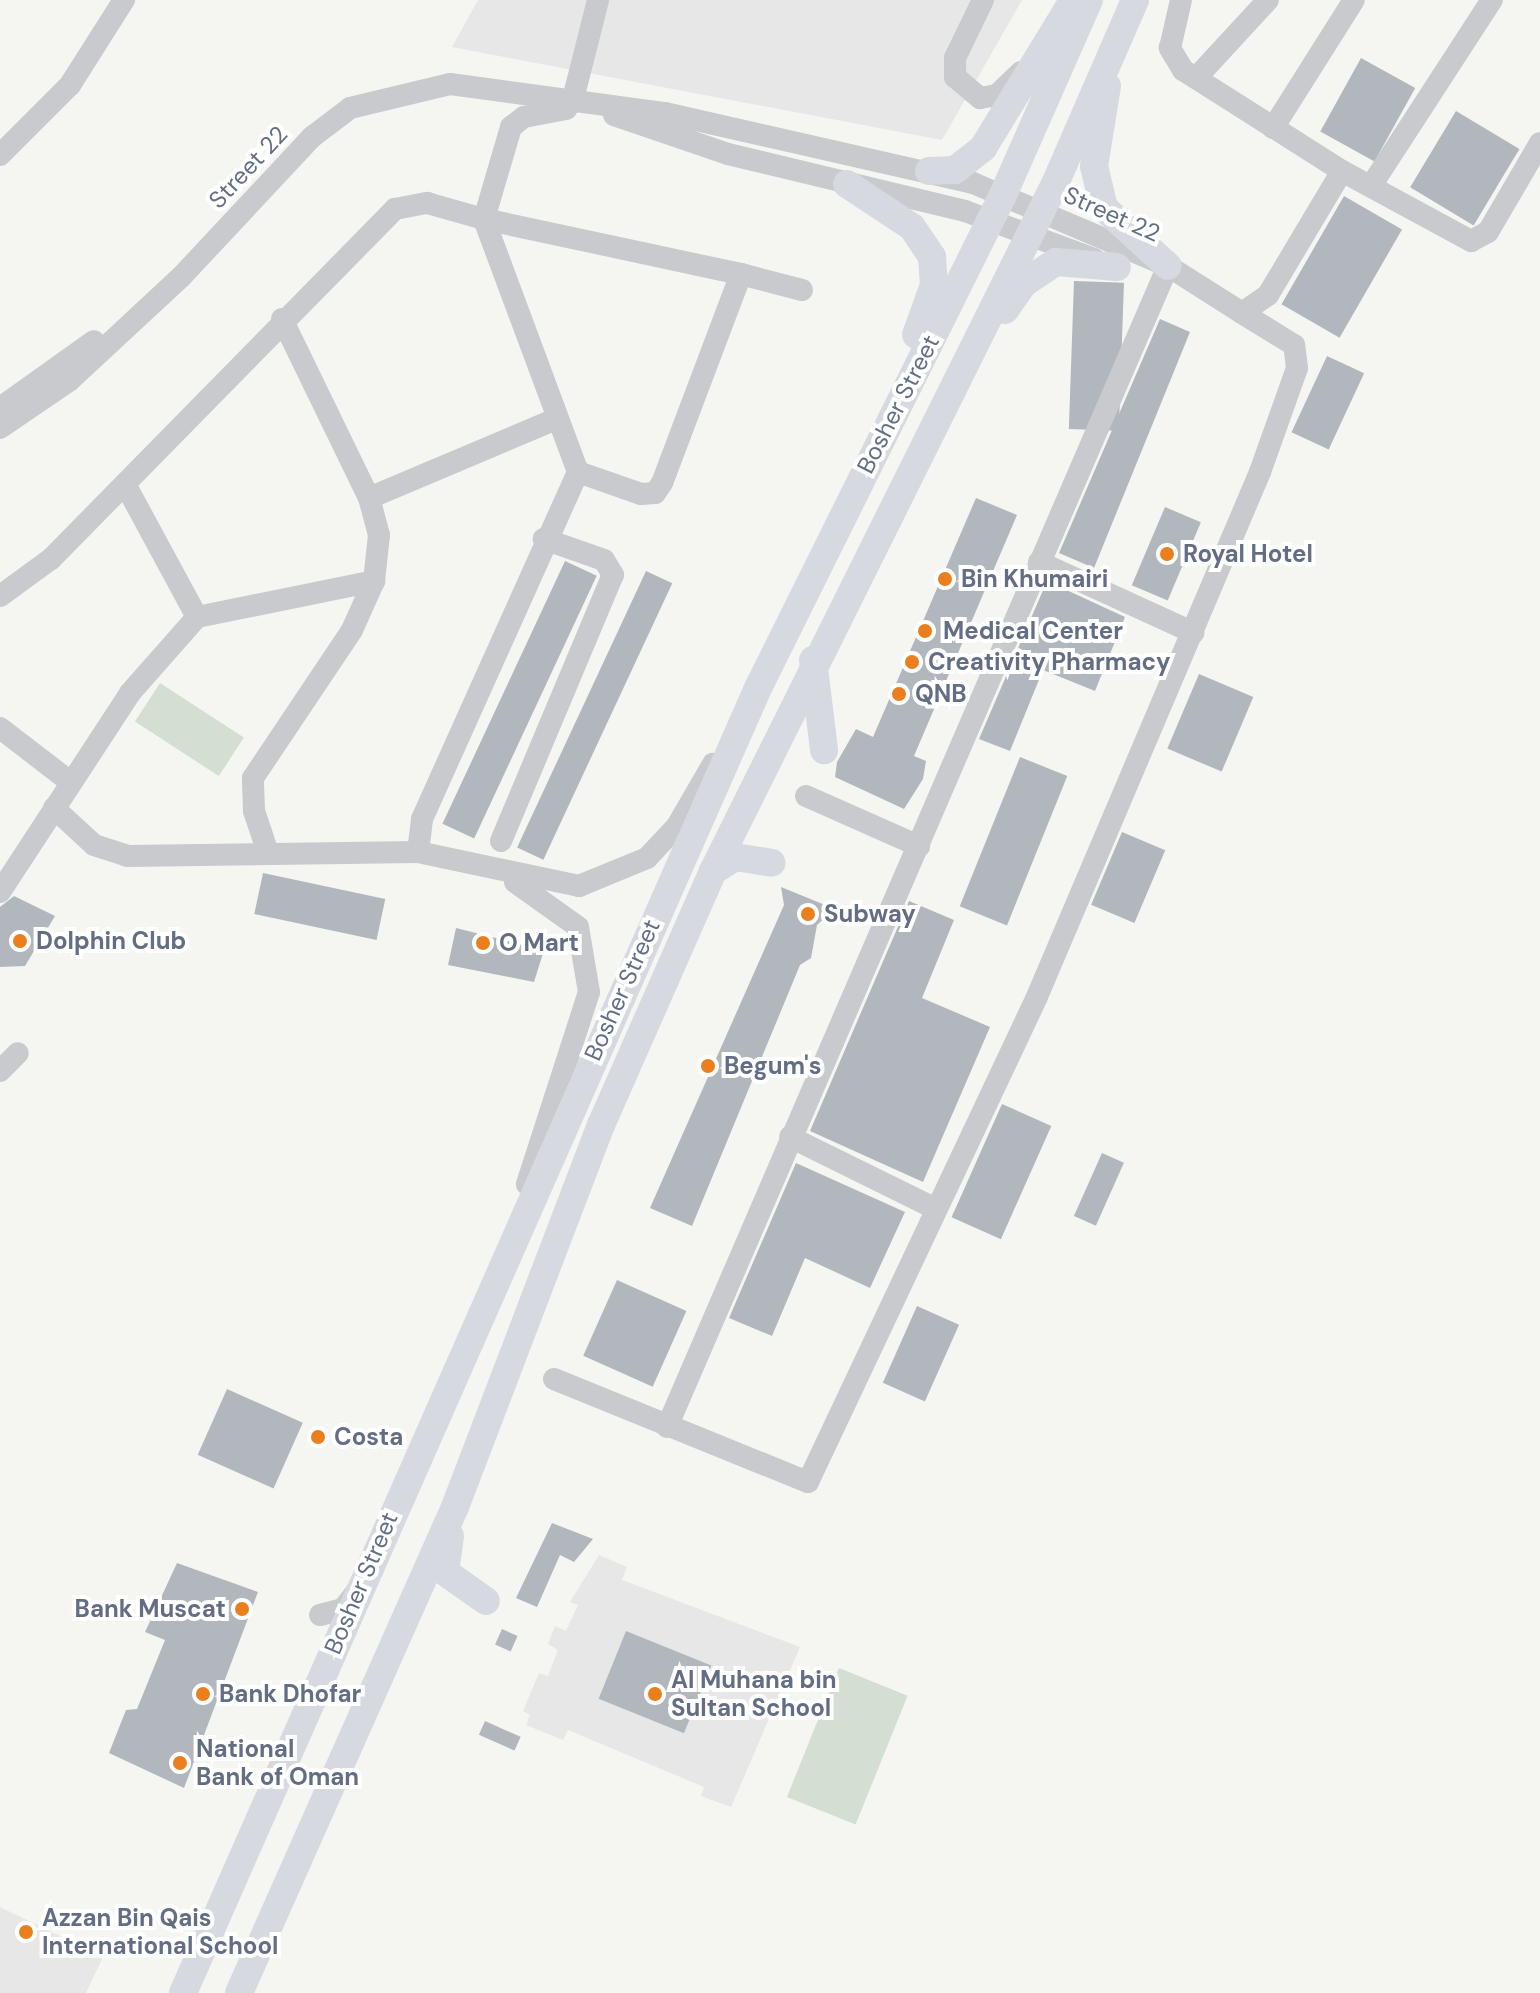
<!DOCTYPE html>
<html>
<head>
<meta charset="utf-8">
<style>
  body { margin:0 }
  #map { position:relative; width:1540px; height:1993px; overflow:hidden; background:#f5f6f2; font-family:"DM Sans",sans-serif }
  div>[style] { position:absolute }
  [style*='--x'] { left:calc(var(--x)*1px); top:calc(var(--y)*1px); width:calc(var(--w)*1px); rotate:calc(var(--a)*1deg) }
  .built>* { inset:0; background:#e6e7e6 }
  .green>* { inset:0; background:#d5ded3; transform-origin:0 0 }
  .building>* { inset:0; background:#b2b7be; transform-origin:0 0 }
  .minor>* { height:22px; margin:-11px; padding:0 11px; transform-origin:11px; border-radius:11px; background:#c8cace }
  .major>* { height:28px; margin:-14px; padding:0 14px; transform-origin:14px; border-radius:14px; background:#d6d9df }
  .dots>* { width:22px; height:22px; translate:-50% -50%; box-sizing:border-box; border:4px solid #fff; border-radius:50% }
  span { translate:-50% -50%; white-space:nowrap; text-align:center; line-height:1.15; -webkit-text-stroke:8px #fff; paint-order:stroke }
  .street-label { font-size:24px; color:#636e85 }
  .poi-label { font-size:24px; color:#636e85; font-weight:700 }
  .left { translate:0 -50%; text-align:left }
  .right { translate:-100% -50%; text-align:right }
</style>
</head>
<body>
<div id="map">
  <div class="built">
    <i style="clip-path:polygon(478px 0,1022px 0,942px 140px,452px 47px)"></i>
    <i style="clip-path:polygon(599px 1555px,627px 1567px,622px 1580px,800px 1647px,731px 1807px,701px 1796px,704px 1787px,568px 1730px,563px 1740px,526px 1725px,530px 1715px,523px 1711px,539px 1673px,548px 1676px,558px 1650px,548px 1644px,555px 1626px,566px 1631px,578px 1605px,570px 1602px)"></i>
    <i style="clip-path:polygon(0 1907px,103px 1957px,86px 1993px,0 1993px)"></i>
  </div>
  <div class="green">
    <i style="left:160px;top:683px;width:100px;height:46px;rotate:33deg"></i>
    <i style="left:839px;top:1668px;width:74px;height:139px;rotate:22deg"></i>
  </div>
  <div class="building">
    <i style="left:1361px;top:58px;width:62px;height:84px;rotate:29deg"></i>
    <i style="left:1456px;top:111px;width:74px;height:89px;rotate:31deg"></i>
    <i style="left:1344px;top:196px;width:67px;height:125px;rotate:30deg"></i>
    <i style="left:1074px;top:281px;width:50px;height:148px;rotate:2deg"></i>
    <i style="clip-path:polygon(1160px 319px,1190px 332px,1094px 568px,1059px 553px)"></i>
    <i style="left:1327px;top:356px;width:41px;height:84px;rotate:25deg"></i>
    <i style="clip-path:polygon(976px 498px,1017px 515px,914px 756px,926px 761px,923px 779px,904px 809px,835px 777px,837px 762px,856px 729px,873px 737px)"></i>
    <i style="left:1165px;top:507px;width:39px;height:85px;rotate:23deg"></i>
    <i style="left:565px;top:561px;width:35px;height:290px;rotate:25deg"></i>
    <i style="left:646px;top:571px;width:29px;height:305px;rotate:25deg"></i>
    <i style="clip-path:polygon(1047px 581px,1125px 617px,1095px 691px,1043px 670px,1010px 751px,979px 739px)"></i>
    <i style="left:1199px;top:674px;width:59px;height:81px;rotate:23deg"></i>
    <i style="left:1020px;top:757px;width:51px;height:161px;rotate:22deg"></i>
    <i style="left:1122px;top:832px;width:47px;height:79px;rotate:23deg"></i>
    <i style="left:263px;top:873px;width:125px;height:42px;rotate:12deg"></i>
    <i style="clip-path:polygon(781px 887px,835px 909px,817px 925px,811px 958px,800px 965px,692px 1226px,650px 1208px,784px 905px)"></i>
    <i style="clip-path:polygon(14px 896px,55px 916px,25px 966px,0 967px,0 907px)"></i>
    <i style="clip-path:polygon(909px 901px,954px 920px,922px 998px,990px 1027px,923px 1182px,810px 1131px)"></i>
    <i style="clip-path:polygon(456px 928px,544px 950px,534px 982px,448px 965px)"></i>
    <i style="left:1002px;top:1104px;width:54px;height:124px;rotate:24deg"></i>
    <i style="left:1102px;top:1153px;width:24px;height:69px;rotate:24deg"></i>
    <i style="clip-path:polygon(796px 1163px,905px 1212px,870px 1288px,805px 1258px,772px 1336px,729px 1318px)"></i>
    <i style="left:617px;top:1280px;width:76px;height:83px;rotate:24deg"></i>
    <i style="left:917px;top:1306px;width:46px;height:84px;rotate:24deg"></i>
    <i style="left:227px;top:1389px;width:83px;height:72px;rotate:24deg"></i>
    <i style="clip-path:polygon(552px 1523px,593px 1539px,574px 1562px,560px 1555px,537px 1607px,516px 1598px)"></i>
    <i style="clip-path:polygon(177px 1563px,258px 1592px,184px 1788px,109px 1753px,126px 1710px,137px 1709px,165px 1640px,145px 1632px)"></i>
    <i style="left:502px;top:1629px;width:17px;height:17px;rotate:24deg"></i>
    <i style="left:626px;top:1631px;width:92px;height:73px;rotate:22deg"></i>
    <i style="left:485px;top:1721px;width:39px;height:15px;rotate:24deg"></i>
  </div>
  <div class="minor">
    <i style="--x:983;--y:0;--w:64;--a:115.8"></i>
    <i style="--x:955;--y:58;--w:19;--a:90"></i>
    <i style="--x:955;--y:77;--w:33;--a:40"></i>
    <i style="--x:980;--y:98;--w:17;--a:-10"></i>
    <i style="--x:997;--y:95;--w:33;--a:-44"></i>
    <i style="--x:1196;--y:78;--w:106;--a:-47.3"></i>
    <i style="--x:572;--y:103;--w:106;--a:-75.8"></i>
    <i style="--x:614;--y:115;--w:120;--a:18.9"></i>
    <i style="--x:728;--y:154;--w:244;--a:13.5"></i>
    <i style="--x:965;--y:211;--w:138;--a:20.4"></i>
    <i style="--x:1273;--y:128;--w:151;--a:-57.7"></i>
    <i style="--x:0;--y:155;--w:99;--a:-45"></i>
    <i style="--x:70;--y:85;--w:101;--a:-57.6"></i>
    <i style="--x:1342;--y:171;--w:147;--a:28.5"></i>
    <i style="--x:1471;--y:241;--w:19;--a:-28"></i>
    <i style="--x:1488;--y:232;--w:103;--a:-59.7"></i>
    <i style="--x:1371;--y:186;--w:222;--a:-57"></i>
    <i style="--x:741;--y:274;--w:223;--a:110.7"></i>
    <i style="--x:662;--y:483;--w:12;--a:125"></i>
    <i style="--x:655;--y:493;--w:14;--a:176"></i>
    <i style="--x:641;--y:494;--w:67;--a:-160.8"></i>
    <i style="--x:578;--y:472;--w:270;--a:-110.4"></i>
    <i style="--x:484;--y:219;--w:263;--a:12.1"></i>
    <i style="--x:741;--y:274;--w:63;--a:14.7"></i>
    <i style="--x:0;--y:408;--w:115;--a:-35.5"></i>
    <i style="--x:0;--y:428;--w:83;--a:-34.3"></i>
    <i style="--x:69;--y:381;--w:153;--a:-42.9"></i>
    <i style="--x:181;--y:277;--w:192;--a:-46.9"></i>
    <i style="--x:312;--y:137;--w:48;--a:-37.3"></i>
    <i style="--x:350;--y:108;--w:103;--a:-13.5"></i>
    <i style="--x:450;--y:84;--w:217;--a:7.7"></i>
    <i style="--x:665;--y:113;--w:316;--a:12.8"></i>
    <i style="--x:973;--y:183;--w:212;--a:23.1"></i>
    <i style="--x:1168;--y:266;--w:88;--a:32.4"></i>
    <i style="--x:1242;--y:313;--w:32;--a:-35"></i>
    <i style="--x:1268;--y:295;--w:144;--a:-59.2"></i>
    <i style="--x:1342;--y:171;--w:188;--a:-147.6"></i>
    <i style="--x:1183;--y:70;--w:26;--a:-121"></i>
    <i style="--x:1170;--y:48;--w:49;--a:-77.1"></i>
    <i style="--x:125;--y:484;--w:151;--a:61.6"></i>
    <i style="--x:197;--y:617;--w:181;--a:-11.5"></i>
    <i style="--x:369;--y:498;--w:203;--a:-22.9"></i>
    <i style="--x:1039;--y:562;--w:170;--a:24.6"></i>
    <i style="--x:0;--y:596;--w:63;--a:-36"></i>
    <i style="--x:51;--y:559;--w:491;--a:-45.5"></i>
    <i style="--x:395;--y:209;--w:33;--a:-11"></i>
    <i style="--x:427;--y:203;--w:59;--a:15.7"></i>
    <i style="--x:484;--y:219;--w:96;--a:-73.6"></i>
    <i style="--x:511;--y:127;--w:16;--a:-38"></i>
    <i style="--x:524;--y:117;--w:43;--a:-10.8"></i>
    <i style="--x:0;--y:728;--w:87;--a:37.5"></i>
    <i style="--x:806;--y:796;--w:124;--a:23.9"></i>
    <i style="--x:54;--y:808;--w:54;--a:42.8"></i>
    <i style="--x:94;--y:845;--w:35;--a:18"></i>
    <i style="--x:127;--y:856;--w:291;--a:-0.8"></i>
    <i style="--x:418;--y:852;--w:165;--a:11.9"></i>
    <i style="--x:579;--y:886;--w:74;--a:-22.4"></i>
    <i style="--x:647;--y:858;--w:44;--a:-46.8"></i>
    <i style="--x:677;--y:826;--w:72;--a:-59.9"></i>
    <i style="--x:501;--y:841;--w:289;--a:-67.2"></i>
    <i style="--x:613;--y:575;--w:17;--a:-121"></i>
    <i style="--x:604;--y:560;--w:64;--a:-160.7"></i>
    <i style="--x:418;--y:852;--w:33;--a:-83"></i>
    <i style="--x:422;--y:819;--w:380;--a:-65.8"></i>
    <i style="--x:268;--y:853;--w:44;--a:-108.4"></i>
    <i style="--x:254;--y:811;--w:33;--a:-92"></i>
    <i style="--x:253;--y:778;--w:178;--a:-56.2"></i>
    <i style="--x:352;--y:630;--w:54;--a:-65.8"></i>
    <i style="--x:374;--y:581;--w:46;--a:-83.8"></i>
    <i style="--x:379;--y:535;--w:38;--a:-105"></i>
    <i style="--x:369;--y:498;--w:199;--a:-115.9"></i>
    <i style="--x:515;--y:882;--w:77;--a:35.5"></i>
    <i style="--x:578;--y:927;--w:66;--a:80.4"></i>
    <i style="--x:589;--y:992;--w:202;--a:107.9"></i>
    <i style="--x:0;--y:892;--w:238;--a:-56.8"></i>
    <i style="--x:130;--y:693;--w:101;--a:-48.6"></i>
    <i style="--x:0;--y:1071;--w:25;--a:-45"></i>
    <i style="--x:790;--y:1137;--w:158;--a:26.2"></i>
    <i style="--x:554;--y:1379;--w:274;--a:22.1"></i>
    <i style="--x:808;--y:1482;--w:534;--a:-64.73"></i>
    <i style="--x:1036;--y:999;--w:573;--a:-66.97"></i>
    <i style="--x:1260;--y:472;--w:110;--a:-70.4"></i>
    <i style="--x:1297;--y:368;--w:23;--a:-97"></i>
    <i style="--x:1294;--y:345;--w:61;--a:-148.4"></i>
    <i style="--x:667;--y:1427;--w:1264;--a:-66.66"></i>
    <i style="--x:320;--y:1615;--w:24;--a:-15"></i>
    <i style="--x:343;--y:1609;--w:23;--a:-52"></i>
  </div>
  <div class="major">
    <i style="--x:1107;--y:86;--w:81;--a:99.2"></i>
    <i style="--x:1094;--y:166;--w:43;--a:76.6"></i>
    <i style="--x:1104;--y:208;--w:86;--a:42.2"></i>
    <i style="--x:929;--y:171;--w:26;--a:-2"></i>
    <i style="--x:955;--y:170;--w:36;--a:-38"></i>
    <i style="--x:983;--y:148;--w:169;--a:-58.6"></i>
    <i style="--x:847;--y:184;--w:78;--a:33.5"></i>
    <i style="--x:912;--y:227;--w:36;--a:56"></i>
    <i style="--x:932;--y:257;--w:28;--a:86"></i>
    <i style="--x:934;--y:285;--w:53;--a:109.8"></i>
    <i style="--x:1005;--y:310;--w:32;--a:-55"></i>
    <i style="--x:1023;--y:284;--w:40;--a:-34"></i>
    <i style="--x:1056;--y:262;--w:61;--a:4.7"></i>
    <i style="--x:813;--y:660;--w:91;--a:83"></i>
    <i style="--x:713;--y:871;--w:26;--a:-32"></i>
    <i style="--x:735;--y:857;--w:37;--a:9"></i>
    <i style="--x:450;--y:1536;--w:36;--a:98"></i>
    <i style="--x:445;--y:1572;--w:50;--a:35.3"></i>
    <i style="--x:183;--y:1993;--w:1428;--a:-66.22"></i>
    <i style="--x:759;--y:686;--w:548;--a:-63.58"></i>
    <i style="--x:1003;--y:195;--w:213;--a:-66.2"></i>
    <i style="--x:239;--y:1993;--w:532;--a:-66.04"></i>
    <i style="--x:455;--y:1507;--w:409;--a:-69.1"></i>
    <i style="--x:601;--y:1125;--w:278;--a:-66.2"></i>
    <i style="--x:713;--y:871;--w:767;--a:-63.54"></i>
    <i style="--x:1055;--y:184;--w:201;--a:-66.5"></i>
  </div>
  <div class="dots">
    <i style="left:1167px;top:554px;background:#eb7f1d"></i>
    <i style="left:945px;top:579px;background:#eb7f1d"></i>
    <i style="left:925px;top:631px;background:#eb7f1d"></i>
    <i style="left:912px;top:662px;background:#eb7f1d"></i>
    <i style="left:899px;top:694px;background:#eb7f1d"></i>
    <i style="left:808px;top:914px;background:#eb7f1d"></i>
    <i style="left:20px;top:941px;background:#eb7f1d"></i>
    <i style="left:483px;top:943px;background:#eb7f1d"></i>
    <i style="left:708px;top:1066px;background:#eb7f1d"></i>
    <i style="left:318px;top:1437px;background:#eb7f1d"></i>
    <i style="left:242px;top:1609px;background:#eb7f1d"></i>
    <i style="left:203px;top:1694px;background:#eb7f1d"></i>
    <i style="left:655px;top:1694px;background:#eb7f1d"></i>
    <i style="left:180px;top:1763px;background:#eb7f1d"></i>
    <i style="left:26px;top:1932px;background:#eb7f1d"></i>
  </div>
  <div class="street-label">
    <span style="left:248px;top:167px;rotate:-47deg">Street 22</span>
    <span style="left:1112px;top:214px;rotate:24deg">Street 22</span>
    <span style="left:898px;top:404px;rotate:-63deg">Bosher Street</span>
    <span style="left:622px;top:990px;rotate:-66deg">Bosher Street</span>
    <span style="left:361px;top:1583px;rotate:-67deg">Bosher Street</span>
  </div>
  <div class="poi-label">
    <span class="left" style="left:1183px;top:554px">Royal Hotel</span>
    <span class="left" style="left:961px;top:579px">Bin Khumairi</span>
    <span class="left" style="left:943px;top:631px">Medical Center</span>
    <span class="left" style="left:928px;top:662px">Creativity Pharmacy</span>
    <span class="left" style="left:915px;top:694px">QNB</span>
    <span class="left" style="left:824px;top:914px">Subway</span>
    <span class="left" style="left:36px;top:941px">Dolphin Club</span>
    <span class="left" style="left:499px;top:943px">O Mart</span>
    <span class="left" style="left:724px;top:1066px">Begum's</span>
    <span class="left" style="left:334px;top:1437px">Costa</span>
    <span class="right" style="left:226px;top:1609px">Bank Muscat</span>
    <span class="left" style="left:671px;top:1694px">Al Muhana bin<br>Sultan School</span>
    <span class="left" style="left:219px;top:1694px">Bank Dhofar</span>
    <span class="left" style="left:196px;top:1763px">National<br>Bank of Oman</span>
    <span class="left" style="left:42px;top:1932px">Azzan Bin Qais<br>International School</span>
  </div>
</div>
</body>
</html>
